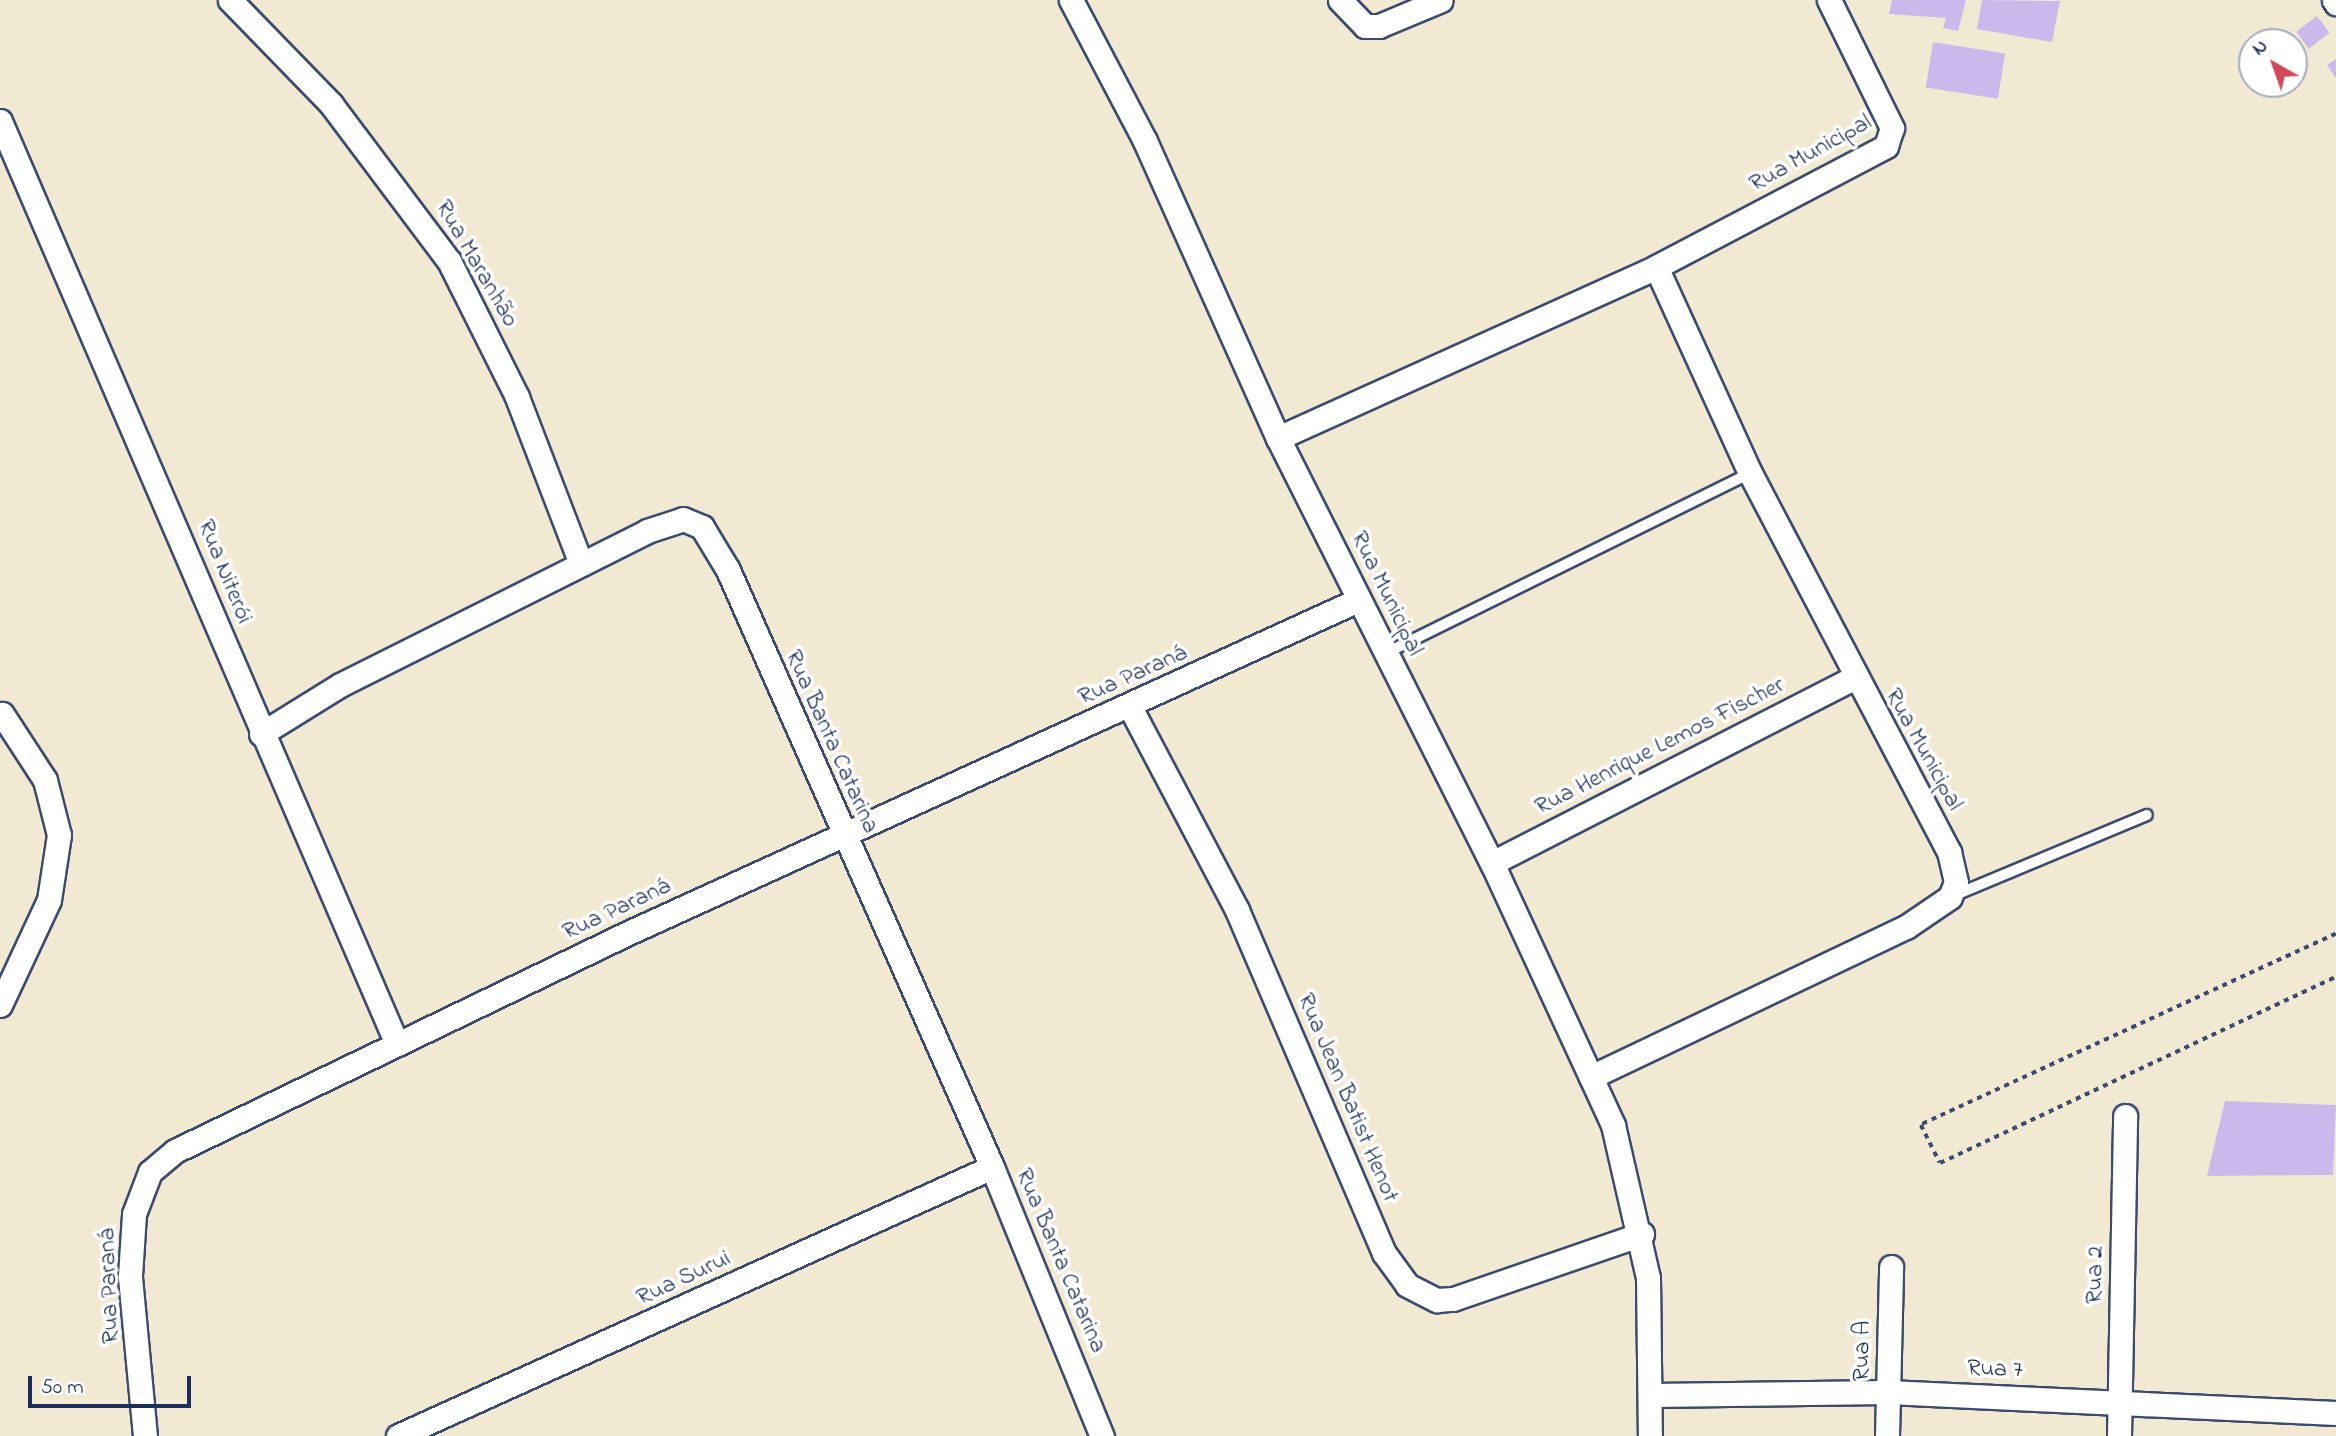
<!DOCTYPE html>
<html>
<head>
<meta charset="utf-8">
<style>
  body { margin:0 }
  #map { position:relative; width:2336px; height:1436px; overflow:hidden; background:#f2e9d3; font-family:"Indie Flower",sans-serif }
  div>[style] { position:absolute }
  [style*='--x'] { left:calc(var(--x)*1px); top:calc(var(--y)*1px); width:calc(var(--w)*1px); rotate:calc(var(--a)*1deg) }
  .building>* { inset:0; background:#cdb8ec; transform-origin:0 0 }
  .path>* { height:3.5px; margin-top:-1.75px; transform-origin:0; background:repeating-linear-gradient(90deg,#3b4b70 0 5px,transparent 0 10px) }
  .roads { filter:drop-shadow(2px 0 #3b4b70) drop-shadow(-2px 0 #3b4b70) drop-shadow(0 2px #3b4b70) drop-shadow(0 -2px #3b4b70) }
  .lane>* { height:10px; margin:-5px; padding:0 5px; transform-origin:5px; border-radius:5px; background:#fff }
  .street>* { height:23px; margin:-11.5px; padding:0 11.5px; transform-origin:11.5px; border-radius:11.5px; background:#fff }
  span { translate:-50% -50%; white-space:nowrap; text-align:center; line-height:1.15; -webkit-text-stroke:7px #fff; paint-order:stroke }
  .street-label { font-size:24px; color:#1b2f5e }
  .north { position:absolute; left:2238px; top:28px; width:70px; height:70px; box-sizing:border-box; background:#fff; border:2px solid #a4acbf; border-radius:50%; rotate:320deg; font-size:19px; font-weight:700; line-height:28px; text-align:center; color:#1b2f5e }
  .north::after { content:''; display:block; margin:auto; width:24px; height:32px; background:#d1495b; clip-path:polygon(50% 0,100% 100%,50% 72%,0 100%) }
  .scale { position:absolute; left:28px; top:1376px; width:163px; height:32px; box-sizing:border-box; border:4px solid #1b2f5e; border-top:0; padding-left:9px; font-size:21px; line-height:24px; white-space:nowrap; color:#1b2f5e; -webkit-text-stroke:5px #fff; paint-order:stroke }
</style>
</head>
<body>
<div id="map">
  <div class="building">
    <i style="clip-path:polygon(1892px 0,1966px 0,1958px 31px,1943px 28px,1946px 18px,1889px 14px)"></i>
    <i style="clip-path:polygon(1982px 0,2060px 1px,2052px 42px,1977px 29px)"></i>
    <i style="left:2317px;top:16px;width:21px;height:26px;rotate:53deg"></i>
    <i style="left:1933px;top:42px;width:73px;height:46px;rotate:9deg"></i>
    <i style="clip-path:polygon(2336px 59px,2336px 78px,2327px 65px)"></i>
    <i style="clip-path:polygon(2225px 1101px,2336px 1105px,2333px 1175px,2207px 1176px)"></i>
  </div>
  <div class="path">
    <i style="--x:2336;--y:934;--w:457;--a:155.3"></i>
    <i style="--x:1921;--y:1125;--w:42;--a:63.4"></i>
    <i style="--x:1940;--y:1163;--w:438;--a:-25.2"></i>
  </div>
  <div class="roads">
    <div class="lane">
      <i style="--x:1386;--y:653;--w:406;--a:-26.3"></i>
      <i style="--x:1953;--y:896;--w:210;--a:-22.7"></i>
    </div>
    <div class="street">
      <i style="--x:230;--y:0;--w:145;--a:45.8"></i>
      <i style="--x:331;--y:104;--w:196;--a:53.1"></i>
      <i style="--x:449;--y:261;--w:152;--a:63.4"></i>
      <i style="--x:517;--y:397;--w:179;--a:69"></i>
      <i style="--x:1071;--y:0;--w:159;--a:62.3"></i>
      <i style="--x:1145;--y:141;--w:325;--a:65.9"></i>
      <i style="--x:1278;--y:438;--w:476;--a:63.3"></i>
      <i style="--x:1492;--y:863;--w:289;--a:65.2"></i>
      <i style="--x:1613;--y:1125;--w:157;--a:77.1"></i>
      <i style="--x:1648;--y:1278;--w:158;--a:89.3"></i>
      <i style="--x:1340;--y:0;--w:36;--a:46"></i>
      <i style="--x:1365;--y:26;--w:14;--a:0"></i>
      <i style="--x:1379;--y:26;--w:67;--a:-22.8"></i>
      <i style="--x:2334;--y:0;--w:4;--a:56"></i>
      <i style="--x:0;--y:121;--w:1005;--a:66.73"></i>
      <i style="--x:1278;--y:438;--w:415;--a:-24.3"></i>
      <i style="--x:1656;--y:267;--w:260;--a:-27.7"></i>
      <i style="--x:1886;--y:146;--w:19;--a:-72"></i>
      <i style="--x:1892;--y:128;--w:143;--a:-116.2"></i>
      <i style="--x:1129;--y:705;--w:232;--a:62.2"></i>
      <i style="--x:1237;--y:910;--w:373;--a:66.8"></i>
      <i style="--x:1384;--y:1253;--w:39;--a:54"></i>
      <i style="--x:1407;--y:1285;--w:34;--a:27"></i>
      <i style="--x:1437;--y:1300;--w:16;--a:-4"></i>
      <i style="--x:1453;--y:1299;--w:200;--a:-19"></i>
      <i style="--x:261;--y:734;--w:93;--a:-31.8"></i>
      <i style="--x:340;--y:685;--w:343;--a:-26.6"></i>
      <i style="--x:647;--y:531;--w:38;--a:-18"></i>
      <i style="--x:683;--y:519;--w:21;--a:23"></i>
      <i style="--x:702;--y:527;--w:50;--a:58.8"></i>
      <i style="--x:728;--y:570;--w:653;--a:66.14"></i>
      <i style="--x:992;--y:1167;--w:291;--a:67.8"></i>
      <i style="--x:1492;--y:863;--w:406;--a:-27.1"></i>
      <i style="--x:0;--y:1005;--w:116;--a:-65"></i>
      <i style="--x:49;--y:900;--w:66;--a:-81.3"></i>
      <i style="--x:59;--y:835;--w:57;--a:-104.3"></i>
      <i style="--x:45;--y:780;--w:79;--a:-123.1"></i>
      <i style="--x:1591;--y:1077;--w:349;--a:-25.5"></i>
      <i style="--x:1906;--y:927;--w:53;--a:-34.3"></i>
      <i style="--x:1950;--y:897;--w:16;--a:-68"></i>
      <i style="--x:1956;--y:882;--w:31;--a:-103"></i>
      <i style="--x:1949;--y:852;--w:428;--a:-117.7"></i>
      <i style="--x:1750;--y:473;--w:226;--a:-114.5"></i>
      <i style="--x:1651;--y:1395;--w:237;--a:-0.7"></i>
      <i style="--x:1888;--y:1392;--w:448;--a:2.7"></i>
      <i style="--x:145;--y:1436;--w:161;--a:-95.4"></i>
      <i style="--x:130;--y:1276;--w:62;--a:-86.3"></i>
      <i style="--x:134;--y:1214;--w:45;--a:-69.1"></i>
      <i style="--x:150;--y:1172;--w:33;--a:-40"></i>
      <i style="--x:175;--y:1151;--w:503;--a:-25.7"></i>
      <i style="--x:628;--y:933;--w:802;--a:-24.52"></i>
      <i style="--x:398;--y:1436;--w:652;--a:-24.36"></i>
      <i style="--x:1887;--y:1436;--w:169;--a:-88.6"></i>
      <i style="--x:2119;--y:1436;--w:320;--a:-88.9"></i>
    </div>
  </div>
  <div class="street-label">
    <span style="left:1811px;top:154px;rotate:-29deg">Rua Municipal</span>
    <span style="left:476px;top:264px;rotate:60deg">Rua Maranhão</span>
    <span style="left:224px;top:572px;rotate:68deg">Rua Niterói</span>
    <span style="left:1386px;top:594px;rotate:64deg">Rua Municipal</span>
    <span style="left:1133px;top:676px;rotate:-24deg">Rua Paraná</span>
    <span style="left:831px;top:742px;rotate:66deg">Rua Banta Catarina</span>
    <span style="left:1660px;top:747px;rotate:-27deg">Rua Henrique Lemos Fischer</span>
    <span style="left:1923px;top:750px;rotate:61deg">Rua Municipal</span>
    <span style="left:617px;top:910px;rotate:-25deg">Rua Paraná</span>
    <span style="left:1347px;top:1098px;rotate:67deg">Rua Jean Batist Henot</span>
    <span style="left:1060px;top:1261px;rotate:67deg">Rua Banta Catarina</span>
    <span style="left:2096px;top:1275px;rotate:-89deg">Rua 2</span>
    <span style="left:684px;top:1279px;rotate:-25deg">Rua Surui</span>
    <span style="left:110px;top:1286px;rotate:-92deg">Rua Paraná</span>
    <span style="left:1863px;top:1351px;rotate:-89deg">Rua A</span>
    <span style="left:1995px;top:1370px;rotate:2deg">Rua 7</span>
  </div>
  <div class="north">N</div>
  <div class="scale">50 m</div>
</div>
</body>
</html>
